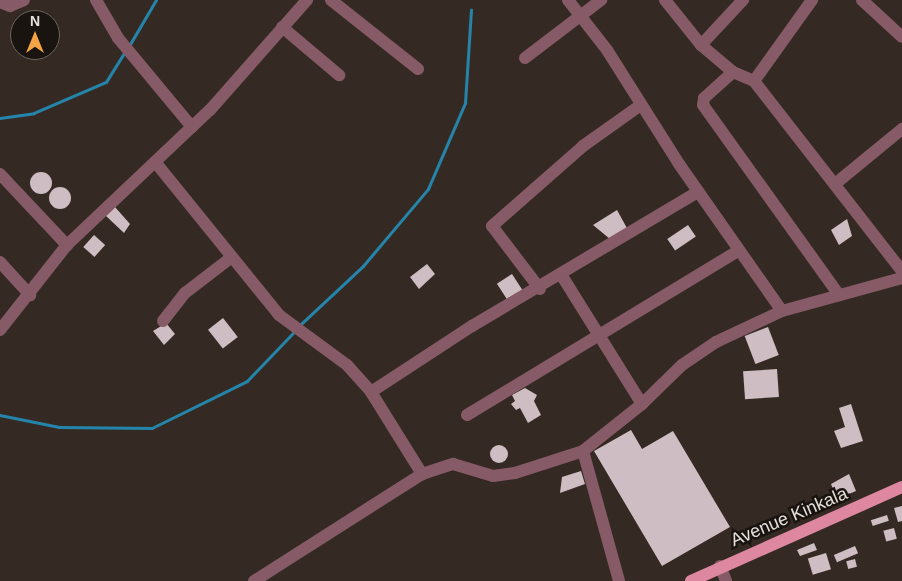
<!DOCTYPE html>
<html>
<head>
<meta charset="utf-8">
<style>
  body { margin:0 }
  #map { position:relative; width:902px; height:581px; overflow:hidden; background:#352a23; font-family:Helvetica,sans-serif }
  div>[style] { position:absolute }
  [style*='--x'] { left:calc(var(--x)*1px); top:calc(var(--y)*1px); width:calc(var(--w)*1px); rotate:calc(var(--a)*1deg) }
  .stream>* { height:2.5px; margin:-1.25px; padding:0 1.25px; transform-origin:1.25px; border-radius:1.25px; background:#2584aa }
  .building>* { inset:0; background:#cebdc2; transform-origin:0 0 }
  .round { border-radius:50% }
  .minor>* { height:12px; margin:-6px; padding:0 6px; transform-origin:6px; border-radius:6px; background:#865b67 }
  .major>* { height:12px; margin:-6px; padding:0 6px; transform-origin:6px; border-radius:6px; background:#de87a1 }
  span { translate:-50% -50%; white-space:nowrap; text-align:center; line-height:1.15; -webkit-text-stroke:5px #191410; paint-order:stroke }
  .street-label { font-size:18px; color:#e6dfda }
  .north { position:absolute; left:10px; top:10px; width:50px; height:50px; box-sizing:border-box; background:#191410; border:1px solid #6b6561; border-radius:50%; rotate:0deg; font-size:14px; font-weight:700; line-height:20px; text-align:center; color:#e6dfda }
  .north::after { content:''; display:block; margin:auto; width:18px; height:22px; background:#f4a444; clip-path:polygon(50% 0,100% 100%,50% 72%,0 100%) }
</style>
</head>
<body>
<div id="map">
  <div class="stream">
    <i style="--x:129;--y:46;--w:53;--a:-59.6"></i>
    <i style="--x:0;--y:118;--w:34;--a:-8"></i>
    <i style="--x:34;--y:113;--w:78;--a:-23.3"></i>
    <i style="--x:106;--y:82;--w:34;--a:-58"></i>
    <i style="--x:300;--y:325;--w:86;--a:-43.1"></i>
    <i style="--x:363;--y:266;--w:101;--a:-49.8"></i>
    <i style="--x:428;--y:189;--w:94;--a:-66.7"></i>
    <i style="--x:465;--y:103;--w:93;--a:-86.3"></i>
    <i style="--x:0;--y:415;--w:60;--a:11.5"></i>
    <i style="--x:59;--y:427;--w:93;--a:0.6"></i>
    <i style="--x:152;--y:428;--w:106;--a:-26.3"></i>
    <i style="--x:247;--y:381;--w:69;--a:-46.2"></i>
  </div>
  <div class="building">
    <i class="round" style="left:30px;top:172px;width:22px;height:22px"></i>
    <i class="round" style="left:49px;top:187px;width:22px;height:22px"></i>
    <i style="clip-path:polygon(115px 207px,130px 224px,124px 233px,105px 215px)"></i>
    <i style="clip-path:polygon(617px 210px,628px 230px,610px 239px,593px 225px)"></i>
    <i style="clip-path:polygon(847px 219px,852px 236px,839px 245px,831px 230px)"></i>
    <i style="left:688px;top:225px;width:14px;height:25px;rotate:56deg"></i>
    <i style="left:94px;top:235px;width:15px;height:16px;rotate:42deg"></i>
    <i style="clip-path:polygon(427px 264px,435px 274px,419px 289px,410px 277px)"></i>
    <i style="left:512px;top:274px;width:20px;height:18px;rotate:57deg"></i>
    <i style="left:223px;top:318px;width:24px;height:19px;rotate:52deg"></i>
    <i style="clip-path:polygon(166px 323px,175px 334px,164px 345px,153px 331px)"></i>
    <i style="left:768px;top:327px;width:30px;height:25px;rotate:69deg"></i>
    <i style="left:777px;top:369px;width:28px;height:34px;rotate:86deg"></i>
    <i style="clip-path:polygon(525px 388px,537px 395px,534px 401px,541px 415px,528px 423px,520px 408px,516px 410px,511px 404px,515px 401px,512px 395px)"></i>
    <i style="clip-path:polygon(851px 404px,863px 441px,841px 448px,834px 431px,845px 427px,839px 408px)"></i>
    <i style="clip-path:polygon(631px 430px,642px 449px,673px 431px,730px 527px,662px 566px,594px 451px)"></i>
    <i class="round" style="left:490px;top:445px;width:18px;height:18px"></i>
    <i style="clip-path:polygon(581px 471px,585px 484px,560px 493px,562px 477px)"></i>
    <i style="clip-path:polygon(849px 474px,856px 491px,837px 499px,831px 484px)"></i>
    <i style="clip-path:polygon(902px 506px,902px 521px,898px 522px,894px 508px)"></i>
    <i style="left:887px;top:515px;width:6px;height:17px;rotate:72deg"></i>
    <i style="left:894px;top:528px;width:11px;height:11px;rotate:75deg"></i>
    <i style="clip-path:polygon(814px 543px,817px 550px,800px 556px,797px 550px)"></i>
    <i style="left:855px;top:546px;width:8px;height:23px;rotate:67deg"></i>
    <i style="left:826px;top:553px;width:17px;height:19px;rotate:73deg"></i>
    <i style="left:855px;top:559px;width:8px;height:9px;rotate:76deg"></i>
  </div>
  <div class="minor">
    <i style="--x:96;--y:0;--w:44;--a:59.9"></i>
    <i style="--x:118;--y:38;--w:116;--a:50.3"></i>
    <i style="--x:331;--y:0;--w:111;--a:38.4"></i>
    <i style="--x:568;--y:0;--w:63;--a:52"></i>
    <i style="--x:607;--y:50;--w:135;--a:57.7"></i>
    <i style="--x:679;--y:164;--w:179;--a:55"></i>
    <i style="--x:665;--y:0;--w:58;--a:51.3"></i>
    <i style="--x:701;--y:45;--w:42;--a:40.2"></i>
    <i style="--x:733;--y:72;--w:23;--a:23"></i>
    <i style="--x:754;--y:81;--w:241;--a:52.1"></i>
    <i style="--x:862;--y:0;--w:54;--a:42.8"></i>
    <i style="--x:0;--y:2;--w:11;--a:22"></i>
    <i style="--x:10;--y:6;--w:15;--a:-23"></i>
    <i style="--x:282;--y:27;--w:75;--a:40.1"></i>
    <i style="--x:701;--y:45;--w:62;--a:-47"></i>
    <i style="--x:525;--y:58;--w:96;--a:-37.3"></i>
    <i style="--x:733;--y:72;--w:39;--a:138"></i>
    <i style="--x:704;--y:98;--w:7;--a:98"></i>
    <i style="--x:703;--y:105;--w:234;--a:54.4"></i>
    <i style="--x:754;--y:81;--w:100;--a:-54.4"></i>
    <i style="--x:156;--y:163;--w:196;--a:51"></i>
    <i style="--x:279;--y:315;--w:84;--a:36.3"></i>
    <i style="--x:347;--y:365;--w:36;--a:48"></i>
    <i style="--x:371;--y:392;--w:97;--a:58.1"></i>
    <i style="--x:0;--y:174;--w:98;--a:46.7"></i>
    <i style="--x:835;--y:184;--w:87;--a:-39.4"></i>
    <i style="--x:0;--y:262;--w:45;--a:47.7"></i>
    <i style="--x:562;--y:276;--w:151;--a:58"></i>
    <i style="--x:540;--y:289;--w:79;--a:-127.3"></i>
    <i style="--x:492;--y:226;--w:121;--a:-41.3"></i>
    <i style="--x:583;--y:146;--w:71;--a:-35.3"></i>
    <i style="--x:163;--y:321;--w:36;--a:-52"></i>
    <i style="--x:185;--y:293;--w:59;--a:-37.5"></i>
    <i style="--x:0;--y:330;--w:108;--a:-51.8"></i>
    <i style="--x:67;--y:245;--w:197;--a:-43.4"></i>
    <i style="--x:210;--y:110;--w:147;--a:-48.6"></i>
    <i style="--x:371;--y:392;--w:121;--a:-33.2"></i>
    <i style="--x:472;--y:326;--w:263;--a:-30.7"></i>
    <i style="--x:467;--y:415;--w:318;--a:-31.2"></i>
    <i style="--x:583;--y:451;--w:135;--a:74.5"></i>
    <i style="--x:720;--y:566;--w:16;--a:68"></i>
    <i style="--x:254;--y:581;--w:199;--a:-32.5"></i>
    <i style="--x:422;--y:474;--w:33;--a:-18"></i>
    <i style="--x:453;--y:464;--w:42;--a:16.7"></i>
    <i style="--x:493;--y:476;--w:22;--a:-8"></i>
    <i style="--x:515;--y:473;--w:71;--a:-17.9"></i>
    <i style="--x:583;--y:451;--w:75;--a:-38.5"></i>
    <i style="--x:642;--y:404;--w:56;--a:-44.3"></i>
    <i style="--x:682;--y:365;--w:41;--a:-34.1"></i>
    <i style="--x:716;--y:342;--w:73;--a:-25.2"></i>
    <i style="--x:782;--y:311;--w:124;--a:-15.4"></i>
  </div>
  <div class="major">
    <i style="--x:691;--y:581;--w:231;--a:-24"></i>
  </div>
  <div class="street-label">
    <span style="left:789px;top:517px;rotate:-23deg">Avenue Kinkala</span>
  </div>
  <div class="north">N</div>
</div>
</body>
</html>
